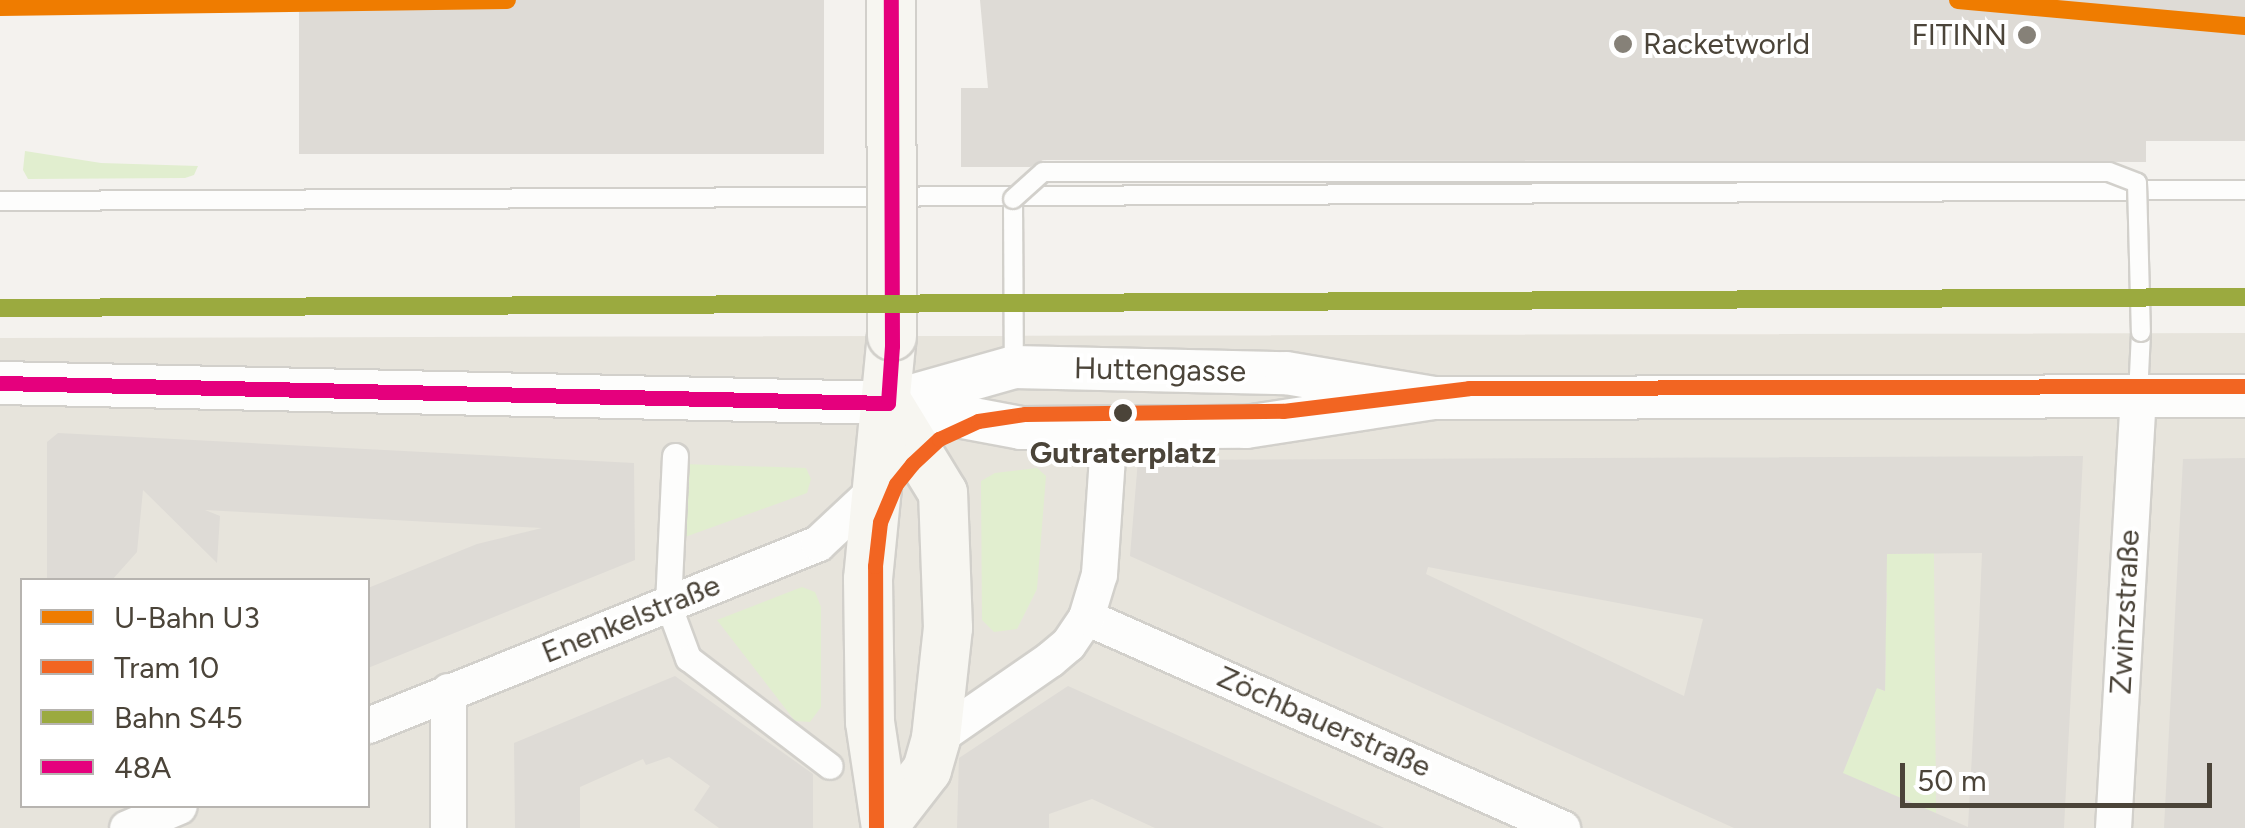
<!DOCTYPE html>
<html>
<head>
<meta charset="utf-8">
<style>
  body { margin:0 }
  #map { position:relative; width:2245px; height:828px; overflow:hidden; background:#f4f2ee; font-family:Figtree,sans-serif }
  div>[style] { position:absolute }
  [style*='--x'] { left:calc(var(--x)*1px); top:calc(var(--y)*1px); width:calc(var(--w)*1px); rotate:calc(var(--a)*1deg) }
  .residential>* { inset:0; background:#e7e4dc }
  .green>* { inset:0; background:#e1eecf }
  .building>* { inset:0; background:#dedbd6; transform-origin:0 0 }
  .roads { filter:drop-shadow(2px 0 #d2d0cb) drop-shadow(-2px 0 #d2d0cb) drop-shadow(0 2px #d2d0cb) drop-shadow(0 -2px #d2d0cb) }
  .service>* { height:18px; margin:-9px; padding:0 9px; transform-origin:9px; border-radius:9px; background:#fdfdfc }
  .pedestrian>* { height:25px; margin:-12.5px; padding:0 12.5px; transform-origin:12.5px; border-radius:12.5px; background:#fdfdfc }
  .minor>* { height:35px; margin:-17.5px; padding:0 17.5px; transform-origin:17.5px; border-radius:17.5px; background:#fdfdfc }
  .tertiary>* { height:42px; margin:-21px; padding:0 21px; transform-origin:21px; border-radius:21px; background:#fdfdfc }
  .secondary>* { height:48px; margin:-24px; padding:0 24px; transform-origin:24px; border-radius:24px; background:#f7f6f1 }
  .bridges { filter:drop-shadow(2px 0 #d2d0cb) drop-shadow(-2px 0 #d2d0cb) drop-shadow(0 2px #d2d0cb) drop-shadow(0 -2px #d2d0cb) }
  .service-bridge>* { height:18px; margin:-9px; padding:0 9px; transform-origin:9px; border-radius:9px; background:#fdfdfc }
  .secondary-bridge>* { height:48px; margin:-24px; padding:0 24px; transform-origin:24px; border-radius:24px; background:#f7f6f1 }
  .bus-1>* { height:15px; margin:-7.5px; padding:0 7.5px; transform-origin:7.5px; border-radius:7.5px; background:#e5007d }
  .rail-1>* { height:18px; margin:-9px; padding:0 9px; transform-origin:9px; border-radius:9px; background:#9baa3f }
  .tram-1>* { height:15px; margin:-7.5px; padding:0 7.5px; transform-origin:7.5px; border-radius:7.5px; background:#f26522 }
  .metro-1>* { height:18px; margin:-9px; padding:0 9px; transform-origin:9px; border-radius:9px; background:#ef7c00 }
  .dots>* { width:28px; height:28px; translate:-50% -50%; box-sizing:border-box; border:5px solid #fff; border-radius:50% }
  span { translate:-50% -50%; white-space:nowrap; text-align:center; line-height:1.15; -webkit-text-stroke:8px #fff; paint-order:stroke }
  .poi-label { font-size:30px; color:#4b4439 }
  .right { translate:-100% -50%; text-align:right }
  .left { translate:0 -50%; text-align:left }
  .street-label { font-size:30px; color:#4b4439 }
  .stop-label { font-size:30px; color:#4b4439; font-weight:700 }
  .legend { position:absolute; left:20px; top:578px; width:350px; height:230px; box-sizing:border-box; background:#fff; border:2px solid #b7b4b0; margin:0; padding:12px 18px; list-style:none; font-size:30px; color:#4b4439 }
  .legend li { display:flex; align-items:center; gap:20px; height:50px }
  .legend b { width:50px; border:2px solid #b7b4b0 }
  .scale { position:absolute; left:1900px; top:763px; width:312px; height:45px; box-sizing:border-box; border:5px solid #4b4439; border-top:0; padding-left:12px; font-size:30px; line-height:35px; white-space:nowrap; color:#4b4439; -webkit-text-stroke:8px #fff; paint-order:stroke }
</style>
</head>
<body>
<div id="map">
  <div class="residential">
    <i style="clip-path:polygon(evenodd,2245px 333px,2245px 828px,0 828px,0 338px,2245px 333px,22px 580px,368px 580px,368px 806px,22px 806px,22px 580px)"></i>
  </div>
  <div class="green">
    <i style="clip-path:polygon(25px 151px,101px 163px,198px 166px,194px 175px,185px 178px,28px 179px,23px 170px)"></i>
    <i style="clip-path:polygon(683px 464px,806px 468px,811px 479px,807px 493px,685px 537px)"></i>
    <i style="clip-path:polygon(1037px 468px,1046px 476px,1037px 589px,1017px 629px,994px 632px,982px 620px,981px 481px,995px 473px)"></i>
    <i style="clip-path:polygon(1934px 553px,1936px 813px,1769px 742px,1854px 746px,1867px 714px,1836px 698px,1846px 676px,1885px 691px,1886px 656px,1849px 627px,1886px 628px,1887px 593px,1845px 555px)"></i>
    <i style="clip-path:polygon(802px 587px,815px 592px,821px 607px,821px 707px,810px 722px,795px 721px,717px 620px)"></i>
  </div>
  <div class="building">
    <i style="left:299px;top:0;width:525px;height:154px"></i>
    <i style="clip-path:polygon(980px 0,2245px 0,2245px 141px,2146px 141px,2146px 162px,1043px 160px,1030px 167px,961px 167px,961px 88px,988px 88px)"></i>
    <i style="clip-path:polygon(58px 433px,634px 463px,635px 560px,368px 668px,368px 588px,477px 544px,542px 528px,205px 510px,220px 516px,217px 563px,143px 490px,137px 552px,112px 580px,47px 580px,47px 442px)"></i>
    <i style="clip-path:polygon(evenodd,2083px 456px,2064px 828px,1734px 828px,1130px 556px,1138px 460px,2083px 456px,1982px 553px,1979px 626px,1968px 827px,1843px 773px,1877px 688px,1885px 691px,1887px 554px,1982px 553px,2083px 456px,1428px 567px,1703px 619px,1684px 696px,1426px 574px,1428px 567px)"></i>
    <i style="clip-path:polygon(2245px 458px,2245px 828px,2164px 828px,2183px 459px)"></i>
    <i style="clip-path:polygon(675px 676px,813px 774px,813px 828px,719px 828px,694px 810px,710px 786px,669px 757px,646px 765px,643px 759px,580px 787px,580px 828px,515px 828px,514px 743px)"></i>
    <i style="clip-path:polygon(1068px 686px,1384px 828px,1155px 828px,1092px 799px,1049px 814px,1049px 828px,957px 828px,959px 758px)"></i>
  </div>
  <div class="roads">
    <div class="service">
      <i style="--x:1013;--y:199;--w:168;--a:89.7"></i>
      <i style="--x:0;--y:201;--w:2245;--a:-0.28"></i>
      <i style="--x:2138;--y:396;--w:64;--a:-87.3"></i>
    </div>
    <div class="pedestrian">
      <i style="--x:675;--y:456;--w:148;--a:92.7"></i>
      <i style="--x:668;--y:604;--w:58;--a:69.7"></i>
      <i style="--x:688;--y:658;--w:178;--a:37.3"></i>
    </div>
    <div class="minor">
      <i style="--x:1086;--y:617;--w:521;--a:23.91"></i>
      <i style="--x:448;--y:691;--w:137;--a:90"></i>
      <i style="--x:368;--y:725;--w:485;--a:-22"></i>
      <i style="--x:818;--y:543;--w:82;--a:-43"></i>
      <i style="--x:936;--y:738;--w:139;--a:-34.7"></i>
      <i style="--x:1050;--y:659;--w:23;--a:-40"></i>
      <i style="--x:1068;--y:644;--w:32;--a:-56"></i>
      <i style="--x:1086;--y:617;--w:45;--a:-73.2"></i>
      <i style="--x:1099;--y:574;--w:147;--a:-86.1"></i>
      <i style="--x:127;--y:828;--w:56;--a:-22.9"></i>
      <i style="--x:2113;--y:828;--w:432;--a:-86.7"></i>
    </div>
    <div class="tertiary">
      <i style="--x:0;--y:383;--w:888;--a:1.29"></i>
      <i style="--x:888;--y:403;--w:135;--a:10.6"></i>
      <i style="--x:1021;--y:428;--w:225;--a:-0.3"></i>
      <i style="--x:1246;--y:427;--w:190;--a:-8.8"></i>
      <i style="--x:894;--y:401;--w:125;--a:-15.8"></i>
      <i style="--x:1014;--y:367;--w:272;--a:1.3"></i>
      <i style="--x:1286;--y:373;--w:150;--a:9.6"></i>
      <i style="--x:1434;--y:398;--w:811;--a:-0.14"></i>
    </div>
    <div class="secondary">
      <i style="--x:886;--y:823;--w:67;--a:-52.3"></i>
      <i style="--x:927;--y:770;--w:33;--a:-74"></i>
      <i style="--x:936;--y:738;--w:111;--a:-83.8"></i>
      <i style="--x:948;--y:628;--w:135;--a:-92.1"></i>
      <i style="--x:943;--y:493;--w:105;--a:-121.4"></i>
      <i style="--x:886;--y:828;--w:107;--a:-98.6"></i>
      <i style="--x:870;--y:722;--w:143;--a:-90.8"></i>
      <i style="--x:868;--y:579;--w:244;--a:-84.4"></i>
    </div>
  </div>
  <div class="bridges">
    <div class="service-bridge">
      <i style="--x:1013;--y:199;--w:40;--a:-42"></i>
      <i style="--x:1043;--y:172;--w:1066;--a:0"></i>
      <i style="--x:2109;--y:172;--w:30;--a:21"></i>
      <i style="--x:2137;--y:183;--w:149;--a:88.5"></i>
    </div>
    <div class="secondary-bridge">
      <i style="--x:891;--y:0;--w:336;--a:89.8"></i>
    </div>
  </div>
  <div class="bus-1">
    <i style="--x:0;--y:383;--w:888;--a:1.29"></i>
    <i style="--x:888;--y:403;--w:57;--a:-86"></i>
    <i style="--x:892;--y:346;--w:346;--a:-90.2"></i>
  </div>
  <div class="rail-1">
    <i style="--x:0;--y:308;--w:2245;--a:-0.28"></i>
  </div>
  <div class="tram-1">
    <i style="--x:876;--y:828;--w:262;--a:-90.2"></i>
    <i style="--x:875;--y:566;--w:44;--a:-83.5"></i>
    <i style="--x:880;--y:522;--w:41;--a:-67.2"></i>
    <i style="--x:896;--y:484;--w:26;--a:-51"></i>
    <i style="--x:912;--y:464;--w:37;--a:-43"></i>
    <i style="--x:939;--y:439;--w:43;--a:-24.8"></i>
    <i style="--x:978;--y:421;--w:48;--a:-8.5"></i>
    <i style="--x:1025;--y:414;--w:258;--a:-0.7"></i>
    <i style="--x:1283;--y:411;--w:187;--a:-7"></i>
    <i style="--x:1469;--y:388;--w:776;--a:-0.15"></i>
  </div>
  <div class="metro-1">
    <i style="--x:1958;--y:0;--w:288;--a:5.2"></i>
    <i style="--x:0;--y:7;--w:507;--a:-0.79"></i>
  </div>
  <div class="dots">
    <i style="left:2027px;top:35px;background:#868178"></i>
    <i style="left:1623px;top:44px;background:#868178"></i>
    <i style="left:1123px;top:413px;background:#4b4439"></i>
  </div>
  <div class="poi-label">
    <span class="right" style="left:2007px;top:35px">FITINN</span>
    <span class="left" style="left:1643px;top:44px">Racketworld</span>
  </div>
  <div class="street-label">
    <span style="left:1160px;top:370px;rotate:1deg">Huttengasse</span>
    <span style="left:2125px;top:612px;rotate:-87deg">Zwinzstraße</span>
    <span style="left:631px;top:619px;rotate:-22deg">Enenkelstraße</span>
    <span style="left:1324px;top:722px;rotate:24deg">Zöchbauerstraße</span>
  </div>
  <div class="stop-label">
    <span style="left:1123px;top:453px">Gutraterplatz</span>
  </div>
  <ul class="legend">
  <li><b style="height:12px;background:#ef7c00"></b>U-Bahn U3</li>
  <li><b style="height:12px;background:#f26522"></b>Tram 10</li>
  <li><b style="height:12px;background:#9baa3f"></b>Bahn S45</li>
  <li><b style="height:12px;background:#e5007d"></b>48A</li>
  </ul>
  <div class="scale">50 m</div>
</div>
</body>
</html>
